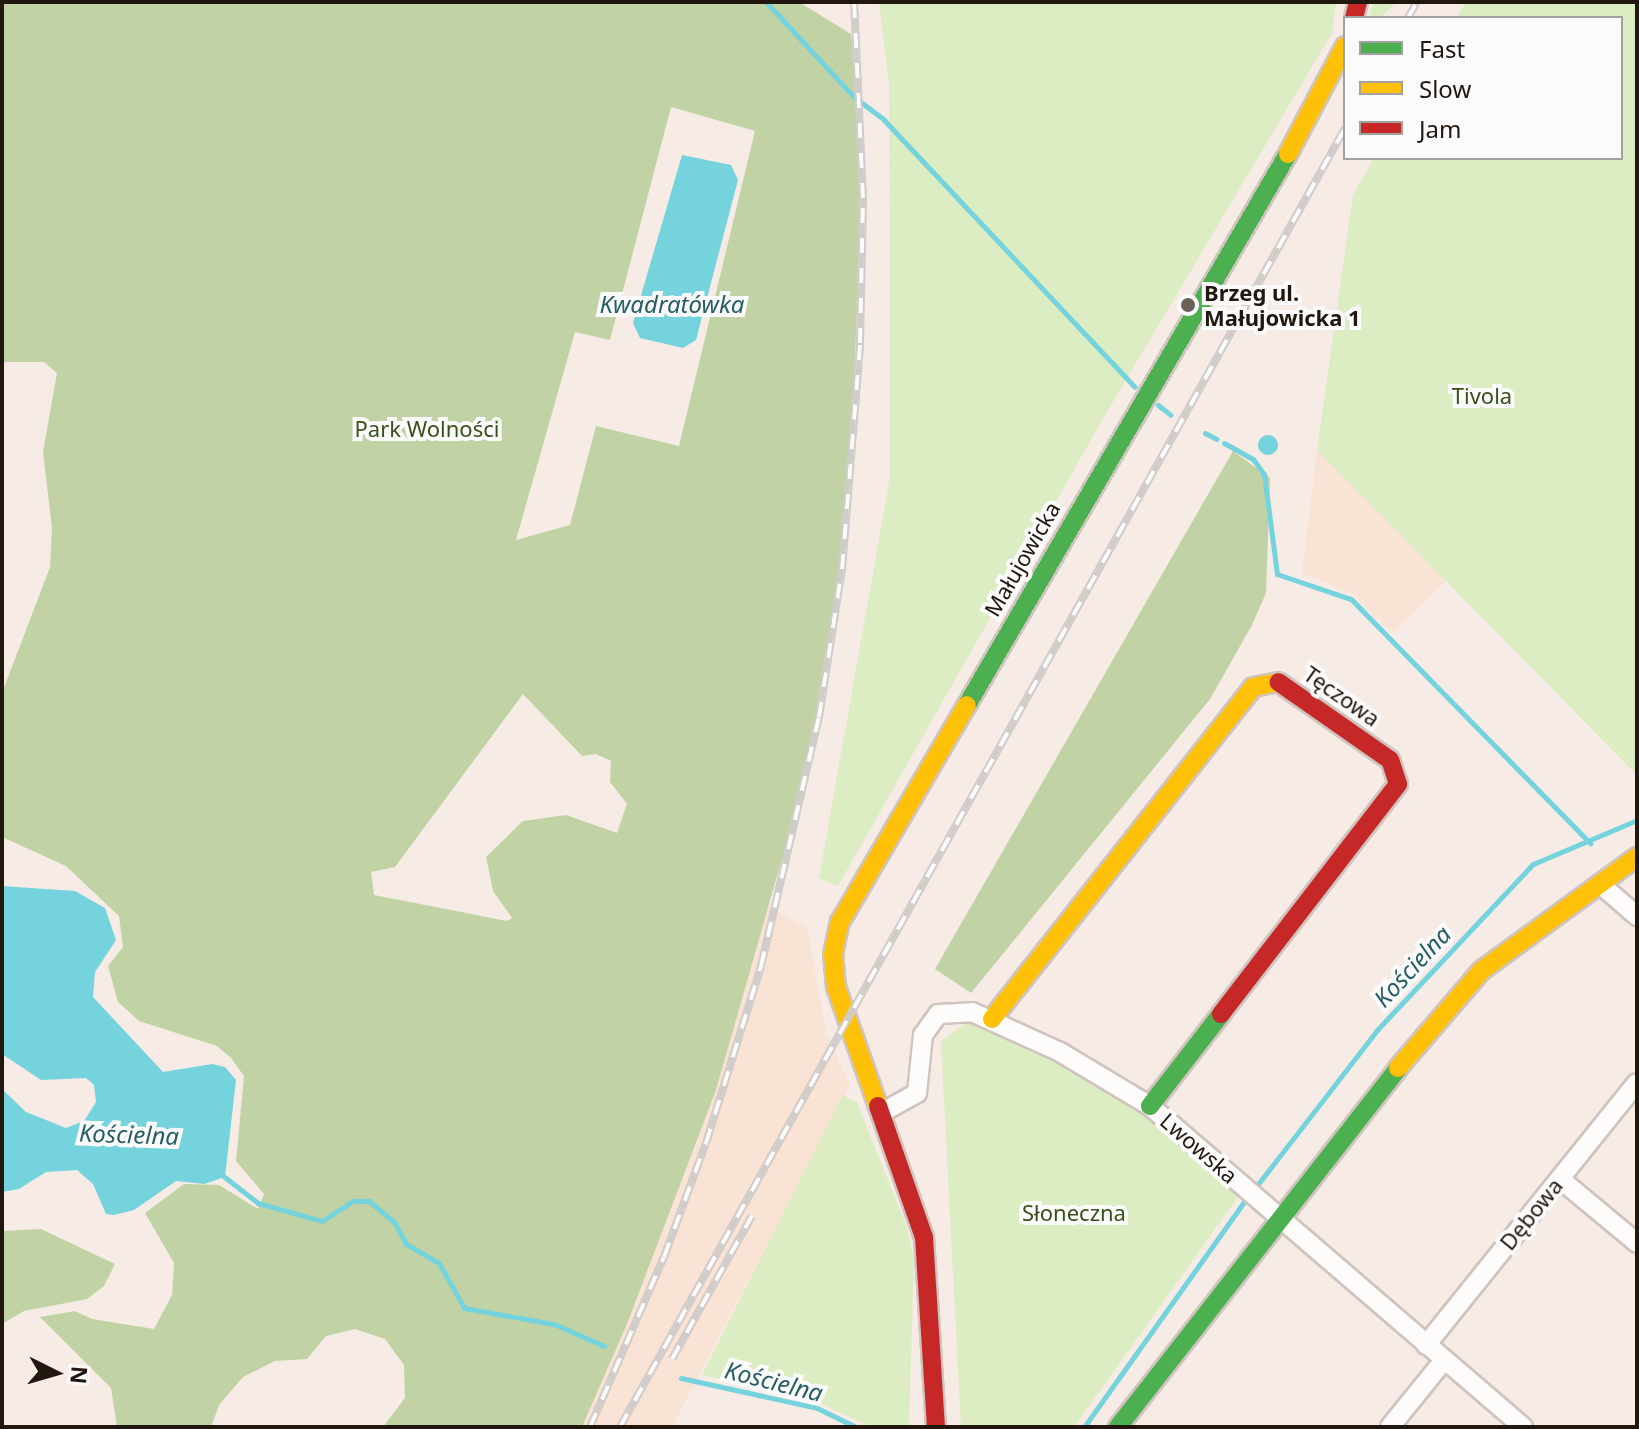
<!DOCTYPE html>
<html>
<head>
<meta charset="utf-8">
<style>
  body { margin:0 }
  #map { position:relative; width:1639px; height:1429px; overflow:hidden; background:#f6ebe5; font-family:"Noto Sans",sans-serif }
  div>[style] { position:absolute }
  [style*='--x'] { left:calc(var(--x)*1px); top:calc(var(--y)*1px); width:calc(var(--w)*1px); rotate:calc(var(--a)*1deg) }
  .built>* { inset:0; background:#f9e3d4 }
  .green>* { inset:0; background:#ddedc3 }
  .forest>* { inset:0; background:#c1d3a4 }
  .water>* { inset:0; background:#74d3dc }
  .round { border-radius:50% }
  .stream>* { height:5px; margin:-2.5px; padding:0 2.5px; transform-origin:2.5px; border-radius:2.5px; background:#74d3dc }
  .roads { filter:drop-shadow(2px 0 #cfc4be) drop-shadow(-2px 0 #cfc4be) drop-shadow(0 2px #cfc4be) drop-shadow(0 -2px #cfc4be) }
  .street>* { height:18px; margin:-9px; padding:0 9px; transform-origin:9px; border-radius:9px; background:#fefcfb }
  .fast>* { height:18px; margin:-9px; padding:0 9px; transform-origin:9px; border-radius:9px; background:#4caf50 }
  .slow>* { height:18px; margin:-9px; padding:0 9px; transform-origin:9px; border-radius:9px; background:#ffc107 }
  .jam>* { height:18px; margin:-9px; padding:0 9px; transform-origin:9px; border-radius:9px; background:#c62828 }
  .rail>* { height:8px; margin-top:-4px; transform-origin:0; background:repeating-linear-gradient(90deg,#fbfbfb 0 15px,#d0ccca 0 30px); box-sizing:border-box; border-block:2px solid #d0ccca }
  .dots>* { width:22px; height:22px; translate:-50% -50%; box-sizing:border-box; border:4px solid #fbfbfb; border-radius:50% }
  span { translate:-50% -50%; white-space:nowrap; text-align:center; line-height:1.15; -webkit-text-stroke:8px #fbfbfb; paint-order:stroke }
  .poi-label { font-size:22px; color:#22170f; font-weight:700 }
  .left { translate:0 -50%; text-align:left }
  .park-label { font-size:22px; color:#365119 }
  .street-label { font-size:22px; color:#22170f }
  .water-label { font-size:24px; color:#265e64; font-style:italic }
  .frame { position:absolute; inset:0; border:4px solid #22170f; pointer-events:none }
  .legend { position:absolute; left:1343px; top:16px; width:280px; height:144px; box-sizing:border-box; background:#fbfbfb; border:2px solid #a4a09d; margin:0; padding:10px 14px; list-style:none; font-size:24px; color:#22170f }
  .legend li { display:flex; align-items:center; gap:16px; height:40px }
  .legend b { width:40px; border:2px solid #a4a09d }
  .north { position:absolute; left:16px; top:1333px; width:80px; height:80px; -webkit-text-stroke:6px #fbfbfb; paint-order:stroke; rotate:95deg; font-size:22px; font-weight:700; line-height:32px; text-align:center; color:#22170f }
  .north::after { content:''; display:block; margin:auto; width:28px; height:36px; background:#22170f; clip-path:polygon(50% 0,100% 100%,50% 72%,0 100%) }
</style>
</head>
<body>
<div id="map">
  <div class="built">
    <i style="clip-path:polygon(1317px 450px,1446px 581px,1392px 633px,1352px 593px,1302px 573px)"></i>
    <i style="clip-path:polygon(750px 897px,807px 927px,826px 1032px,850px 1085px,672px 1427px,549px 1427px)"></i>
  </div>
  <div class="green">
    <i style="clip-path:polygon(879px 2px,1336px 2px,1332px 33px,1104px 417px,838px 886px,819px 878px,890px 477px,889px 84px)"></i>
    <i style="clip-path:polygon(1373px 2px,1397px 2px,1380px 18px,1369px 18px)"></i>
    <i style="clip-path:polygon(1466px 2px,1637px 2px,1637px 775px,1317px 450px,1353px 195px,1374px 158px,1621px 158px,1621px 18px,1456px 18px)"></i>
    <i style="clip-path:polygon(967px 1022px,1084px 1072px,1144px 1108px,1240px 1194px,1074px 1427px,961px 1427px,941px 1042px)"></i>
    <i style="clip-path:polygon(843px 1095px,857px 1103px,906px 1225px,914px 1258px,909px 1427px,871px 1427px,809px 1398px,702px 1375px)"></i>
  </div>
  <div class="forest">
    <i style="clip-path:polygon(evenodd,2px 2px,799px 2px,851px 34px,860px 122px,859px 261px,850px 478px,834px 628px,799px 799px,716px 1090px,627px 1324px,582px 1427px,383px 1427px,405px 1398px,404px 1365px,385px 1339px,355px 1329px,326px 1336px,307px 1359px,275px 1361px,243px 1377px,219px 1405px,211px 1427px,117px 1427px,111px 1388px,40px 1317px,75px 1311px,92px 1319px,154px 1329px,172px 1295px,174px 1263px,145px 1213px,184px 1184px,219px 1185px,258px 1209px,264px 1194px,236px 1161px,244px 1076px,231px 1058px,217px 1046px,139px 1021px,118px 1002px,108px 966px,123px 947px,119px 916px,66px 866px,2px 837px,2px 693px,50px 567px,52px 528px,43px 452px,57px 373px,44px 362px,2px 362px,2px 2px,671px 107px,755px 131px,679px 446px,596px 426px,570px 525px,516px 540px,575px 332px,610px 340px,671px 107px,2px 2px,523px 694px,582px 756px,596px 754px,611px 761px,610px 782px,627px 804px,617px 833px,566px 815px,523px 821px,486px 857px,493px 891px,512px 918px,507px 921px,374px 895px,371px 872px,395px 867px,523px 694px)"></i>
    <i style="clip-path:polygon(1233px 451px,1270px 478px,1266px 593px,1252px 625px,1210px 699px,971px 993px,935px 969px)"></i>
    <i style="clip-path:polygon(41px 1229px,115px 1264px,104px 1286px,87px 1299px,24px 1311px,2px 1324px,2px 1231px)"></i>
  </div>
  <div class="water">
    <i style="clip-path:polygon(682px 155px,731px 165px,738px 180px,696px 340px,683px 348px,640px 338px,633px 323px)"></i>
    <i class="round" style="left:1258px;top:435px;width:20px;height:20px"></i>
    <i style="clip-path:polygon(2px 886px,75px 891px,105px 908px,116px 940px,95px 972px,93px 997px,163px 1072px,212px 1064px,225px 1067px,236px 1080px,225px 1177px,204px 1184px,176px 1181px,134px 1210px,114px 1215px,106px 1214px,93px 1184px,77px 1170px,46px 1172px,19px 1189px,2px 1192px,2px 1089px,26px 1112px,66px 1128px,84px 1121px,96px 1102px,94px 1085px,86px 1078px,41px 1080px,2px 1054px)"></i>
  </div>
  <div class="stream">
    <i style="--x:766;--y:2;--w:129;--a:47.2"></i>
    <i style="--x:854;--y:97;--w:38;--a:37"></i>
    <i style="--x:884;--y:120;--w:366;--a:46.8"></i>
    <i style="--x:1158;--y:405;--w:16;--a:38"></i>
    <i style="--x:1205;--y:433;--w:13;--a:27"></i>
    <i style="--x:1224;--y:443;--w:33;--a:29"></i>
    <i style="--x:1253;--y:459;--w:19;--a:54"></i>
    <i style="--x:1264;--y:474;--w:101;--a:82.6"></i>
    <i style="--x:1277;--y:574;--w:78;--a:18.7"></i>
    <i style="--x:1351;--y:599;--w:342;--a:45.6"></i>
    <i style="--x:222;--y:1175;--w:46;--a:37.9"></i>
    <i style="--x:258;--y:1203;--w:66;--a:15.7"></i>
    <i style="--x:322;--y:1221;--w:37;--a:-33"></i>
    <i style="--x:353;--y:1201;--w:16;--a:0"></i>
    <i style="--x:369;--y:1201;--w:33;--a:40"></i>
    <i style="--x:394;--y:1222;--w:25;--a:61"></i>
    <i style="--x:406;--y:1244;--w:38;--a:30"></i>
    <i style="--x:439;--y:1263;--w:51;--a:60.9"></i>
    <i style="--x:464;--y:1308;--w:91;--a:10.1"></i>
    <i style="--x:554;--y:1324;--w:55;--a:23.7"></i>
    <i style="--x:1255;--y:1188;--w:200;--a:-52.3"></i>
    <i style="--x:1377;--y:1030;--w:228;--a:-46.8"></i>
    <i style="--x:1533;--y:864;--w:113;--a:-22.9"></i>
    <i style="--x:681;--y:1378;--w:139;--a:12.4"></i>
    <i style="--x:817;--y:1408;--w:43;--a:26"></i>
    <i style="--x:1084;--y:1427;--w:280;--a:-54.6"></i>
  </div>
  <div class="roads">
    <div class="street">
      <i style="--x:1600;--y:884;--w:49;--a:40.9"></i>
      <i style="--x:881;--y:1113;--w:41;--a:-29.1"></i>
      <i style="--x:917;--y:1093;--w:58;--a:-84.1"></i>
      <i style="--x:923;--y:1035;--w:26;--a:-54"></i>
      <i style="--x:938;--y:1014;--w:34;--a:-3"></i>
      <i style="--x:972;--y:1012;--w:97;--a:24.4"></i>
      <i style="--x:1060;--y:1052;--w:105;--a:31"></i>
      <i style="--x:1150;--y:1106;--w:492;--a:40.7"></i>
      <i style="--x:1560;--y:1179;--w:100;--a:39.7"></i>
      <i style="--x:1426;--y:1345;--w:336;--a:-51.2"></i>
      <i style="--x:1390;--y:1427;--w:86;--a:-51.1"></i>
    </div>
    <div class="fast">
      <i style="--x:967;--y:705;--w:638;--a:-59.78"></i>
      <i style="--x:1150;--y:1106;--w:116;--a:-52.3"></i>
      <i style="--x:1118;--y:1427;--w:455;--a:-52"></i>
    </div>
    <div class="slow">
      <i style="--x:1288;--y:154;--w:122;--a:-62.2"></i>
      <i style="--x:992;--y:1019;--w:422;--a:-51.8"></i>
      <i style="--x:1253;--y:687;--w:25;--a:-11"></i>
      <i style="--x:1398;--y:1068;--w:128;--a:-49.4"></i>
      <i style="--x:1481;--y:971;--w:193;--a:-36.2"></i>
      <i style="--x:878;--y:1106;--w:126;--a:-109.4"></i>
      <i style="--x:836;--y:987;--w:33;--a:-95"></i>
      <i style="--x:833;--y:954;--w:33;--a:-78"></i>
      <i style="--x:840;--y:922;--w:251;--a:-59.7"></i>
    </div>
    <div class="jam">
      <i style="--x:1354;--y:18;--w:16;--a:-76"></i>
      <i style="--x:1221;--y:1014;--w:290;--a:-52.4"></i>
      <i style="--x:1398;--y:784;--w:25;--a:-108"></i>
      <i style="--x:1390;--y:760;--w:136;--a:-145.1"></i>
      <i style="--x:878;--y:1106;--w:139;--a:70.7"></i>
      <i style="--x:924;--y:1237;--w:190;--a:86.4"></i>
    </div>
  </div>
  <div class="rail">
    <i style="--x:1408;--y:18;--w:18;--a:-61"></i>
    <i style="--x:672;--y:1359;--w:164;--a:-60.8"></i>
    <i style="--x:590;--y:1427;--w:185;--a:-66.5"></i>
    <i style="--x:664;--y:1257;--w:121;--a:-69.8"></i>
    <i style="--x:706;--y:1143;--w:185;--a:-72.7"></i>
    <i style="--x:761;--y:966;--w:256;--a:-76.9"></i>
    <i style="--x:819;--y:717;--w:150;--a:-81.2"></i>
    <i style="--x:842;--y:569;--w:227;--a:-85.4"></i>
    <i style="--x:860;--y:343;--w:145;--a:-88.8"></i>
    <i style="--x:863;--y:198;--w:196;--a:-92.6"></i>
    <i style="--x:620;--y:1427;--w:1488;--a:-60.83"></i>
  </div>
  <div class="dots">
    <i style="left:1188px;top:305px;background:#6c615a"></i>
  </div>
  <div class="poi-label">
    <span class="left" style="left:1204px;top:305px">Brzeg ul.<br>Małujowicka 1</span>
  </div>
  <div class="park-label">
    <span style="left:1482px;top:396px">Tivola</span>
    <span style="left:427px;top:429px">Park Wolności</span>
    <span style="left:1074px;top:1213px">Słoneczna</span>
  </div>
  <div class="street-label">
    <span style="left:1022px;top:559px;rotate:-60deg">Małujowicka</span>
    <span style="left:1342px;top:696px;rotate:35deg">Tęczowa</span>
    <span style="left:1199px;top:1148px;rotate:41deg">Lwowska</span>
    <span style="left:1531px;top:1214px;rotate:-51deg">Dębowa</span>
  </div>
  <div class="water-label">
    <span style="left:672px;top:304px">Kwadratówka</span>
    <span style="left:1412px;top:966px;rotate:-47deg">Kościelna</span>
    <span style="left:129px;top:1134px;rotate:2deg">Kościelna</span>
    <span style="left:774px;top:1381px;rotate:14deg">Kościelna</span>
  </div>
  <div class="frame"></div>
  <ul class="legend">
  <li><b style="height:10px;background:#4caf50"></b>Fast</li>
  <li><b style="height:10px;background:#ffc107"></b>Slow</li>
  <li><b style="height:10px;background:#c62828"></b>Jam</li>
  </ul>
  <div class="north">N</div>
</div>
</body>
</html>
